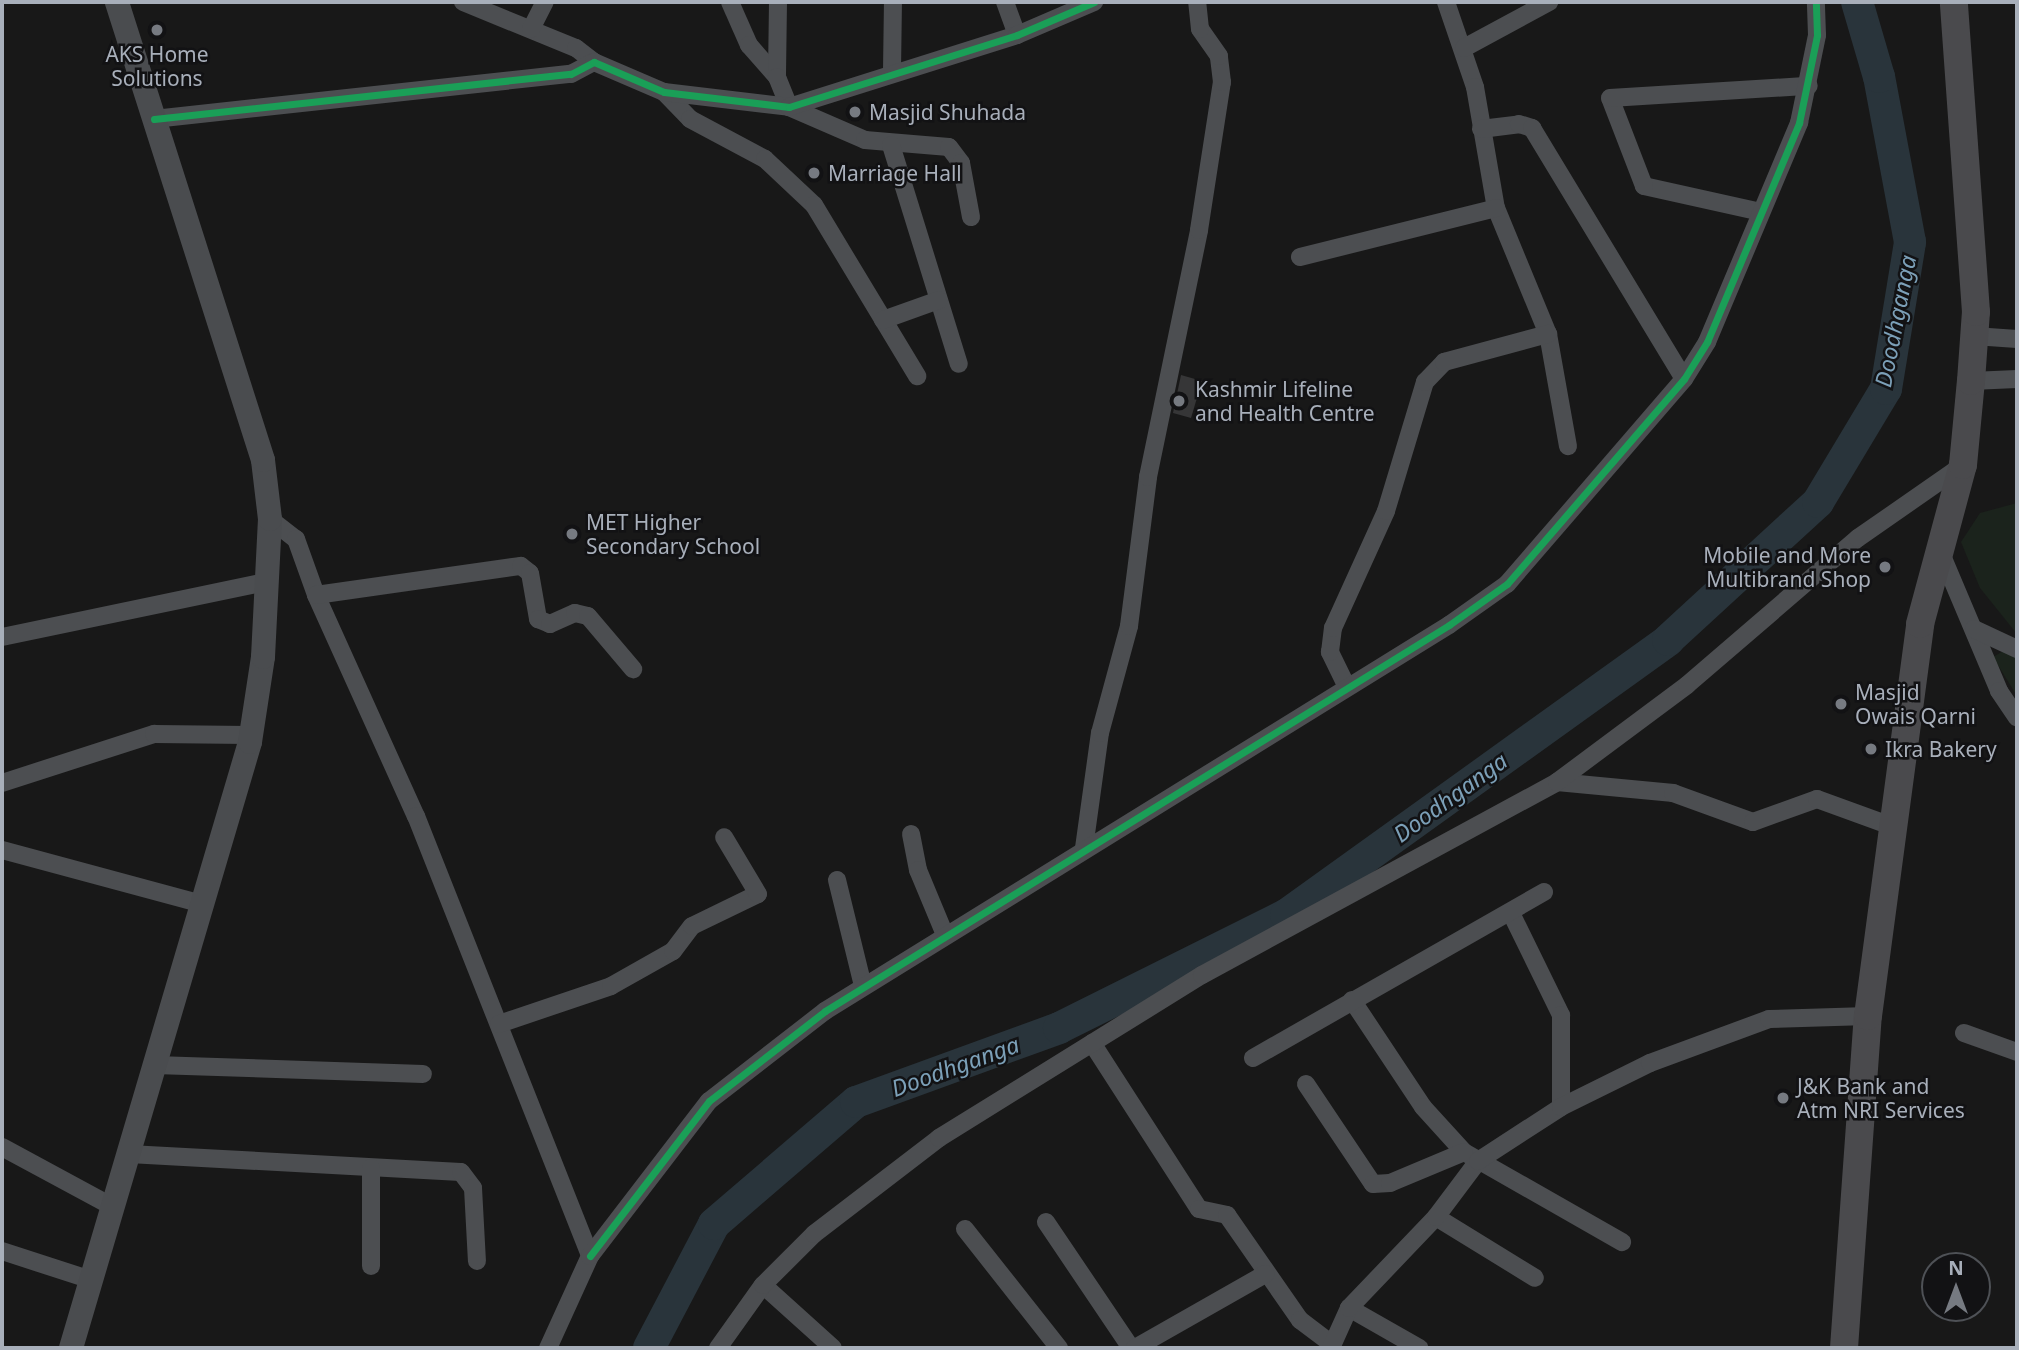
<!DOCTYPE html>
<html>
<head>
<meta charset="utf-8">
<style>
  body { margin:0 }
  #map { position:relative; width:2019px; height:1350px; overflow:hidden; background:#181818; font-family:"Noto Sans",sans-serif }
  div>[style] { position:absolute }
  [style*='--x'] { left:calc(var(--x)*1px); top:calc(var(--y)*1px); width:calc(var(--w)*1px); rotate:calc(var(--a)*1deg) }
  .green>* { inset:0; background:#1b231c }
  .river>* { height:32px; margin:-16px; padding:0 16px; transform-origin:16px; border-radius:16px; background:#29343b }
  .building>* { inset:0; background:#363637 }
  .street>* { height:18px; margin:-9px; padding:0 9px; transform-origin:9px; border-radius:9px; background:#4c4e51 }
  .secondary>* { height:24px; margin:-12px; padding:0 12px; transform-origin:12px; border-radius:12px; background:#4a4c4f }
  .primary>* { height:28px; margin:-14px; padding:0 14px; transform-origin:14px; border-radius:14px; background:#4a4a4d }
  .cycleway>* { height:7px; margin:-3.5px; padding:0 3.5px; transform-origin:3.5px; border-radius:3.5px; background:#1a9f57 }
  .dots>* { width:19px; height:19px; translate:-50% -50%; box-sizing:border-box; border:4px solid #121214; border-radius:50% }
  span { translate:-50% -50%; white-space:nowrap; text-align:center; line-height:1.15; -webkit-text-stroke:5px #121214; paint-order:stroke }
  .poi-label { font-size:21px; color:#a8afba }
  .left { translate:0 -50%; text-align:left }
  .right { translate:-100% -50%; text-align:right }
  .water-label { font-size:23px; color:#7ca0b8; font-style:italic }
  .frame { position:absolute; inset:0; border:4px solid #a8afba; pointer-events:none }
  .north { position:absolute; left:1921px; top:1252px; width:70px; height:70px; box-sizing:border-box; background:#121214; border:2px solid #4e5156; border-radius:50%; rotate:0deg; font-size:19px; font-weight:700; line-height:28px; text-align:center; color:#a8afba }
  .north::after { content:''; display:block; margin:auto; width:24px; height:32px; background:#767a81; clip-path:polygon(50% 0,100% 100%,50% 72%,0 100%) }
</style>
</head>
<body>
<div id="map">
  <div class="green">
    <i style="clip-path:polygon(2017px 503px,2017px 634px,1980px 588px,1961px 542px,1980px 513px)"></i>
    <i style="clip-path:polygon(2005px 650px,2017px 655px,2017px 696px,1993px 657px)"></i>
  </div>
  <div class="river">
    <i style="--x:649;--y:1348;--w:140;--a:-62.3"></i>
    <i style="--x:714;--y:1224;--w:187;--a:-40.7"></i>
    <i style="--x:856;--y:1102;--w:216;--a:-20"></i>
    <i style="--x:1059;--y:1028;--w:254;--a:-26.5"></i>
    <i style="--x:1286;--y:915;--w:471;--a:-35.7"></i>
    <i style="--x:1668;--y:640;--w:204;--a:-42.6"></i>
    <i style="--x:1818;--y:502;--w:132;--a:-59"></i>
    <i style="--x:1886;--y:389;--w:149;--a:-80.7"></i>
    <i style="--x:1910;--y:242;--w:168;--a:-100.6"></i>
    <i style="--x:1879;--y:77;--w:78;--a:-106.3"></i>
  </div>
  <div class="building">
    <i style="clip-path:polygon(1181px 375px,1202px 381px,1191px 418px,1173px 413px)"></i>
  </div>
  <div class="street">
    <i style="--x:463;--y:2;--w:122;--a:22.2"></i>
    <i style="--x:576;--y:48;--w:23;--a:38"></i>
    <i style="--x:730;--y:2;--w:47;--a:66.2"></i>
    <i style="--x:749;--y:45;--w:43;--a:48.8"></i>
    <i style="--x:778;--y:2;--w:75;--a:90.8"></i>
    <i style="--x:777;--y:77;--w:32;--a:68"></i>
    <i style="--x:789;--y:107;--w:83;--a:23.5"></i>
    <i style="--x:865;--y:140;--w:84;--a:4.8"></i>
    <i style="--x:949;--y:147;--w:20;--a:53"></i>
    <i style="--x:961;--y:163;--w:55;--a:79.5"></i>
    <i style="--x:1005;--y:2;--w:35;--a:70"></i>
    <i style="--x:1446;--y:2;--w:90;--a:71.2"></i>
    <i style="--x:1475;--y:87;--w:123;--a:80.2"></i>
    <i style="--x:1496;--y:208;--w:136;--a:67.6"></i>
    <i style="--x:1548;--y:334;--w:114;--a:79.9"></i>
    <i style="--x:531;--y:29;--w:30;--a:-63"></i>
    <i style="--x:1464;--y:48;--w:97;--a:-28.4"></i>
    <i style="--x:892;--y:71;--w:69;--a:-89.2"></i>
    <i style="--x:664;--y:92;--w:37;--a:46"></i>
    <i style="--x:690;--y:119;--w:85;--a:28.1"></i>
    <i style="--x:765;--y:159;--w:67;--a:43.2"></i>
    <i style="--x:814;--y:205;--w:200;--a:58.9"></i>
    <i style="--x:154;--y:119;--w:419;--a:-6.2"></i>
    <i style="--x:571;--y:74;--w:26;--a:-28"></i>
    <i style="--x:594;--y:62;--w:76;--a:23.2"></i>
    <i style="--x:664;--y:92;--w:126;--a:6.8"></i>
    <i style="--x:789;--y:107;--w:239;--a:-17.5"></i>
    <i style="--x:1017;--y:35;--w:84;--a:-23.2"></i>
    <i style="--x:1481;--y:129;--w:38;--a:-7"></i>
    <i style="--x:1519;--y:124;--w:14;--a:17"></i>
    <i style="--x:1532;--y:128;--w:293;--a:58.8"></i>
    <i style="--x:891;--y:145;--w:229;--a:72.8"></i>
    <i style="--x:1761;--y:212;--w:120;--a:-167.5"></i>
    <i style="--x:1644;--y:186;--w:94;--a:-111.1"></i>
    <i style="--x:1610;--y:98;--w:199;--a:-3.5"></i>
    <i style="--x:1300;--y:257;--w:202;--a:-14"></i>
    <i style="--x:883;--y:320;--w:59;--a:-19.7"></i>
    <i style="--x:1974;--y:336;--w:43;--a:4"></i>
    <i style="--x:1971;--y:381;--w:46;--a:-2.5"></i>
    <i style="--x:270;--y:519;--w:33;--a:38"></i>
    <i style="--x:296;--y:539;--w:59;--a:70.3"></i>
    <i style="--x:316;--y:595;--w:243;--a:65.7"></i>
    <i style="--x:416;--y:816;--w:473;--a:68.4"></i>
    <i style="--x:590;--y:1256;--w:101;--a:114.5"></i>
    <i style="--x:1940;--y:551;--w:152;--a:67.1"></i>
    <i style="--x:1999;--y:691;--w:32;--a:56"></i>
    <i style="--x:316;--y:595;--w:207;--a:-8.1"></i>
    <i style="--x:521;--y:566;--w:11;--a:38"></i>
    <i style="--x:530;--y:573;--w:47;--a:80.1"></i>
    <i style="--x:538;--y:619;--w:13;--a:23"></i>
    <i style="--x:550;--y:624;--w:27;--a:-24"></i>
    <i style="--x:575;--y:613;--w:13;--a:13"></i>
    <i style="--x:588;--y:616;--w:70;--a:49.7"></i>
    <i style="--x:1974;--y:629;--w:47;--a:24.9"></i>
    <i style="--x:2;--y:637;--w:269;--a:-11.8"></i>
    <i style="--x:1346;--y:685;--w:37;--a:-116"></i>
    <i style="--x:1330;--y:652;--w:24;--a:-83"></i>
    <i style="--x:1333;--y:628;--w:128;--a:-65.6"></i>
    <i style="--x:1386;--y:511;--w:135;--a:-73.2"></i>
    <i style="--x:1425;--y:382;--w:28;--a:-46"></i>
    <i style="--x:1444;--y:362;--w:108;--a:-15.1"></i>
    <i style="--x:1557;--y:782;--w:117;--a:5.4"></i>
    <i style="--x:1673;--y:793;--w:85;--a:19.9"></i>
    <i style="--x:1753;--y:822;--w:68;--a:-19.8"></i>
    <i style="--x:1817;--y:799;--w:82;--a:20"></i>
    <i style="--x:2;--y:783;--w:160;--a:-17.9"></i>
    <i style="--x:154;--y:734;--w:95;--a:0.6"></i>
    <i style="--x:911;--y:834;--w:37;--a:79"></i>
    <i style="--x:918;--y:870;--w:70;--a:67.4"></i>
    <i style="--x:1084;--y:848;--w:116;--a:-82.1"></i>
    <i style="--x:1100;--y:733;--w:111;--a:-74.8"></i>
    <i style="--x:1129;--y:626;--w:150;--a:-82.7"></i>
    <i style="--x:1148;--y:477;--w:252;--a:-78.3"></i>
    <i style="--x:1199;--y:230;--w:150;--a:-81.2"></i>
    <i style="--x:1222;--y:82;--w:26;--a:-97"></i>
    <i style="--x:1219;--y:56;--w:33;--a:-125"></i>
    <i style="--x:1200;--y:29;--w:27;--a:-96"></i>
    <i style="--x:2;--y:850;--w:207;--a:15.1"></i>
    <i style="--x:837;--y:880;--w:109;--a:76.2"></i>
    <i style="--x:1511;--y:913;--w:114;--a:63.9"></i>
    <i style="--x:1561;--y:1015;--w:92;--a:90"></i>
    <i style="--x:1352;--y:1000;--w:128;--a:56.4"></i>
    <i style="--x:1423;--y:1107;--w:61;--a:47.7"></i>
    <i style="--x:1464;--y:1152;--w:182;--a:29.7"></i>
    <i style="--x:499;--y:1024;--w:118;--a:-18.7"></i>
    <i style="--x:611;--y:986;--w:71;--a:-29.4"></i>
    <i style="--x:673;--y:951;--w:31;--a:-53"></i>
    <i style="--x:692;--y:926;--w:73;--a:-25.9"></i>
    <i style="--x:758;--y:894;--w:66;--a:-120.8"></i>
    <i style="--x:1964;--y:1033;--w:56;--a:19.7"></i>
    <i style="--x:1092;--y:1043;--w:197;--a:57.2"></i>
    <i style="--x:1199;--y:1209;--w:29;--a:12"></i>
    <i style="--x:1227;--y:1215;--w:128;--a:55.2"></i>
    <i style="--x:1300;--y:1320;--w:40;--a:37"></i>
    <i style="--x:1253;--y:1058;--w:335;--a:-29.7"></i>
    <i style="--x:155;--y:1065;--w:268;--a:1.9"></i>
    <i style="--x:1306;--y:1084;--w:120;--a:56.2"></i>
    <i style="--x:1373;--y:1184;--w:17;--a:-3"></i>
    <i style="--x:1390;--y:1183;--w:80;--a:-22.7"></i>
    <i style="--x:2;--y:1147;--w:126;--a:28.4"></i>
    <i style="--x:129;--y:1154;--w:332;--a:3.1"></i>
    <i style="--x:461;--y:1172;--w:20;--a:53"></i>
    <i style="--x:473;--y:1188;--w:73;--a:86.9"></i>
    <i style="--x:371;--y:1168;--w:98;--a:90"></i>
    <i style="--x:1436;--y:1217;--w:116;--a:31.6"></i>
    <i style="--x:1046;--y:1222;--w:152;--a:56"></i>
    <i style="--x:965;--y:1229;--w:152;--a:51.7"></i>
    <i style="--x:2;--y:1251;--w:94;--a:18"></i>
    <i style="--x:590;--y:1256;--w:195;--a:-52.5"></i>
    <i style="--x:709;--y:1101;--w:147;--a:-37.8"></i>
    <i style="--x:825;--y:1011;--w:734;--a:-31.74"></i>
    <i style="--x:1449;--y:625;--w:71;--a:-35.3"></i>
    <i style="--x:1507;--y:584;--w:271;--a:-49.2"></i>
    <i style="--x:1684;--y:379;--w:44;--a:-58.1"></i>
    <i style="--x:1707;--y:342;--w:238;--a:-67.2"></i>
    <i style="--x:1799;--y:123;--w:90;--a:-78.4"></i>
    <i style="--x:1817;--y:35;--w:33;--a:-92"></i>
    <i style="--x:763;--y:1285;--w:94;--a:42"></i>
    <i style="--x:1349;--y:1308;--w:81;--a:29.7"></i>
    <i style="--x:718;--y:1348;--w:77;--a:-54.5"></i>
    <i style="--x:763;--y:1285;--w:72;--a:-45"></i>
    <i style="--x:814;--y:1234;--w:158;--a:-37.5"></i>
    <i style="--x:939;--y:1138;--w:309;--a:-31.8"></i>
    <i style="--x:1202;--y:975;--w:404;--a:-28.5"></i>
    <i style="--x:1557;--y:782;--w:162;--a:-36.7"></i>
    <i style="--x:1687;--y:685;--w:225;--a:-40.7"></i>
    <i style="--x:1858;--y:538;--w:128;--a:-34.8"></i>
    <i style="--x:1135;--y:1348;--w:150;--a:-29.6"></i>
    <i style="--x:1331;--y:1348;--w:44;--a:-65.8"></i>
    <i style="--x:1349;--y:1308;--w:126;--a:-46.3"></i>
    <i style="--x:1436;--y:1217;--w:70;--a:-53.1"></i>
    <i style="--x:1478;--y:1161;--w:99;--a:-33"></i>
    <i style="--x:1561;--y:1107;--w:99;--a:-26.3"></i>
    <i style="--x:1650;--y:1063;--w:127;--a:-20.3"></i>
    <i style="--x:1769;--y:1019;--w:99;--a:-1.7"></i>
  </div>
  <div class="secondary">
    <i style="--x:71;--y:1348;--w:632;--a:-73.54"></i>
    <i style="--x:250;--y:742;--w:86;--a:-81.3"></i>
    <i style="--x:263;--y:657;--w:138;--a:-87.1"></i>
    <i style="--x:270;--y:519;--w:59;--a:-96.8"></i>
    <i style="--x:263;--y:460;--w:481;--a:-107.7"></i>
  </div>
  <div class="primary">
    <i style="--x:1844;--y:1348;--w:333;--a:-85.9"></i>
    <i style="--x:1868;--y:1016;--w:395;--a:-82.4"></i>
    <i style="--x:1920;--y:624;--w:165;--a:-74.9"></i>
    <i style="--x:1963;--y:465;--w:84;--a:-84.6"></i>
    <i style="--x:1971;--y:381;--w:69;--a:-85.9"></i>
    <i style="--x:1976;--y:312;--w:311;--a:-94.1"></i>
  </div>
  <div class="cycleway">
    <i style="--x:154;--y:119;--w:419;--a:-6.2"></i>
    <i style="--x:571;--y:74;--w:26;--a:-28"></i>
    <i style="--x:594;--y:62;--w:76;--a:23.2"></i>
    <i style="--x:664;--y:92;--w:126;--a:6.8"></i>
    <i style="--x:789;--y:107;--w:239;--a:-17.5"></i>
    <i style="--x:1017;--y:35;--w:84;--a:-23.2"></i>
    <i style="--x:590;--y:1256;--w:195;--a:-52.5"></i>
    <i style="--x:709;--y:1101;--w:147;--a:-37.8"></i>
    <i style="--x:825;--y:1011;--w:734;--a:-31.74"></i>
    <i style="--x:1449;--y:625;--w:71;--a:-35.3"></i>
    <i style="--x:1507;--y:584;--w:271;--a:-49.2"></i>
    <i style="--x:1684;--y:379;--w:44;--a:-58.1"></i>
    <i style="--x:1707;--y:342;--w:238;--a:-67.2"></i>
    <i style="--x:1799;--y:123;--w:90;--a:-78.4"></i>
    <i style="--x:1817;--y:35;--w:33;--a:-92"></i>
  </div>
  <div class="dots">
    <i style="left:157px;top:30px;background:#767a81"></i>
    <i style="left:855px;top:112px;background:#767a81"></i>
    <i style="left:814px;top:173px;background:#767a81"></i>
    <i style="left:1179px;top:401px;background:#767a81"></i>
    <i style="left:572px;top:534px;background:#767a81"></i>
    <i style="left:1885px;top:567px;background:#767a81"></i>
    <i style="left:1841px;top:704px;background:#767a81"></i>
    <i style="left:1871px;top:749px;background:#767a81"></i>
    <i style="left:1783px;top:1098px;background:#767a81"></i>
  </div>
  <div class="poi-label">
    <span style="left:157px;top:66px">AKS Home<br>Solutions</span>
    <span class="left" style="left:869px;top:112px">Masjid Shuhada</span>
    <span class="left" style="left:828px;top:173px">Marriage Hall</span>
    <span class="left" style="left:1195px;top:401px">Kashmir Lifeline<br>and Health Centre</span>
    <span class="left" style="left:586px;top:534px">MET Higher<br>Secondary School</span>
    <span class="right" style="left:1871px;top:567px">Mobile and More<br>Multibrand Shop</span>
    <span class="left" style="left:1855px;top:704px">Masjid<br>Owais Qarni</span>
    <span class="left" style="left:1885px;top:749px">Ikra Bakery</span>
    <span class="left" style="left:1797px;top:1098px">J&amp;K Bank and<br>Atm NRI Services</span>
  </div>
  <div class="water-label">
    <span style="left:1895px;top:321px;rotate:-79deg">Doodhganga</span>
    <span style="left:1450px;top:797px;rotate:-36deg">Doodhganga</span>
    <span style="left:955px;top:1066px;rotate:-20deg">Doodhganga</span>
  </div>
  <div class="frame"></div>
  <div class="north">N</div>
</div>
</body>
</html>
